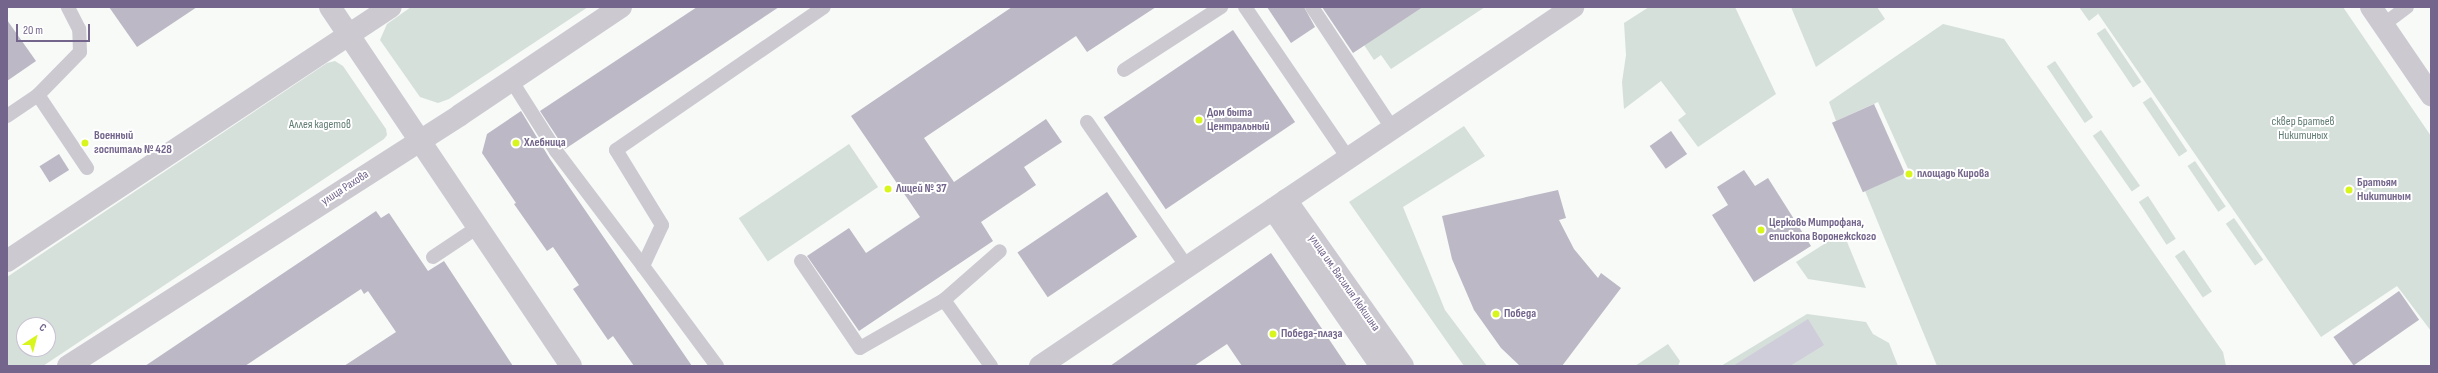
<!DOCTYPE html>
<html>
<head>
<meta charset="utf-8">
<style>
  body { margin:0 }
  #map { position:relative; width:2438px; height:373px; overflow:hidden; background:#f7faf7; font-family:"Sofia Sans Condensed",sans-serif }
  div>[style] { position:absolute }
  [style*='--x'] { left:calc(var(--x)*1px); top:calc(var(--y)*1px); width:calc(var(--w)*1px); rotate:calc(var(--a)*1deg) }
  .green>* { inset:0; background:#d6e0db; transform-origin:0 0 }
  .water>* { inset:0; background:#cfcdd9 }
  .building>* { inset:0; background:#bcb8c5; transform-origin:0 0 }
  .service>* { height:14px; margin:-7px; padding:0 7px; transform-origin:7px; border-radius:7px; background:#ccc9d1 }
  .minor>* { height:22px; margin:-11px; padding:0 11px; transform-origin:11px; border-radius:11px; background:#ccc9d1 }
  .tertiary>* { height:22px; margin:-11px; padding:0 11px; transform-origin:11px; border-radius:11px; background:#ccc9d1 }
  .dots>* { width:11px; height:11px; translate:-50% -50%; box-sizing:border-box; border:2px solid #fff; border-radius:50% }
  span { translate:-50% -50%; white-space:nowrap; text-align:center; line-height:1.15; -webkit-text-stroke:4px #fff; paint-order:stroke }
  .poi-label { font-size:12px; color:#73658b; font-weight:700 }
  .left { translate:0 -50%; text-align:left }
  .park-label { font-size:12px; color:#617c74 }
  .street-label { font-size:12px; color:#73658b }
  .frame { position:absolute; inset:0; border:8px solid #73658b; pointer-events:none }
  .north { position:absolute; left:16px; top:317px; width:40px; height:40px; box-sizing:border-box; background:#fff; border:1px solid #c7c1d1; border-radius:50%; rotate:36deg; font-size:11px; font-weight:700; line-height:16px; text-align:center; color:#73658b }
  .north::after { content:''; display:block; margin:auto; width:14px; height:18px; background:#d8f61b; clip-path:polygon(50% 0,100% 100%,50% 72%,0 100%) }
  .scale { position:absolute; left:16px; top:24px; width:74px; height:18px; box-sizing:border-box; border:2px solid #73658b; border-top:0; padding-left:5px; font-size:12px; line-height:14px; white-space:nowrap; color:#73658b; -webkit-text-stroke:3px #fff; paint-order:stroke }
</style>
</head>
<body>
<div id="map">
  <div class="green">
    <i style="clip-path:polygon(411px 7px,588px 7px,449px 99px,438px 103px,420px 97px,380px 40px,387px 24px)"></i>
    <i style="clip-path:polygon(1423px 7px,1485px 7px,1391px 69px,1381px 55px,1374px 60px,1364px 45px)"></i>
    <i style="clip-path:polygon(1649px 7px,1735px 7px,1776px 94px,1698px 147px,1678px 120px,1686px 114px,1661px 81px,1624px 109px,1622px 82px,1626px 55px,1624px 23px)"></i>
    <i style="clip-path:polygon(1791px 7px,1877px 7px,1885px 19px,1816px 67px)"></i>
    <i style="clip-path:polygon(2079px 7px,2343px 7px,2431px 136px,2431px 331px,2397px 286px,2321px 337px,2097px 12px,2098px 14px,2089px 21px)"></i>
    <i style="clip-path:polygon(1943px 24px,2004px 39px,2223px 352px,2226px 366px,1937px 366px,1865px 191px,1909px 171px,1878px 102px,1836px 121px,1829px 102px)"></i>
    <i style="left:2105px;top:28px;width:65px;height:10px;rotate:56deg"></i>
    <i style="clip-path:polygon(evenodd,335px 61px,343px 66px,386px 129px,387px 135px,384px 139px,43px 366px,7px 366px,7px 277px,327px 63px,335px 61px,24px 325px,48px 325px,48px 349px,24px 349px,24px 325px)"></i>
    <i style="left:2055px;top:61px;width:68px;height:10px;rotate:56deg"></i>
    <i style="left:2151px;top:97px;width:65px;height:10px;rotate:56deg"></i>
    <i style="clip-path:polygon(1464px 126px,1485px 156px,1403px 207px,1445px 310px,1487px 366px,1464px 366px,1349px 202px)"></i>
    <i style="left:2101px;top:130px;width:68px;height:10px;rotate:55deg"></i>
    <i style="left:849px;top:144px;width:52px;height:133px;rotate:56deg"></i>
    <i style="left:2195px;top:161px;width:55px;height:9px;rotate:56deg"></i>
    <i style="left:2148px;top:196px;width:51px;height:11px;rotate:57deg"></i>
    <i style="left:2234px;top:218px;width:51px;height:10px;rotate:55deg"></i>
    <i style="clip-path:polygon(1843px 232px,1866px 288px,1808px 279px,1796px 262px)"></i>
    <i style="left:2184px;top:250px;width:50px;height:11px;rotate:56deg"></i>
    <i style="clip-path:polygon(1807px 314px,1866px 322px,1873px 334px,1889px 343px,1898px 366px,1721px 366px)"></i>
    <i style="clip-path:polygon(1668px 344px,1680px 361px,1678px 366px,1635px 366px)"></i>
  </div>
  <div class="water">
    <i style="clip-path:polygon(1808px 319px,1824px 345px,1790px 366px,1733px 366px)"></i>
  </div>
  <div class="building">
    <i style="clip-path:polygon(109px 7px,197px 7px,137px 47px)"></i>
    <i style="clip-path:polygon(697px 7px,779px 7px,565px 149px,540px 111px)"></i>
    <i style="clip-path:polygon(1012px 7px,1156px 7px,1087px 52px,1076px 36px,924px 138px,954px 182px,1046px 119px,1062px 142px,1024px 167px,1036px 185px,981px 222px,993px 241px,859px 331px,807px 256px,849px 228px,866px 253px,920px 217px,851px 116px)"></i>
    <i style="clip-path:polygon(1267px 7px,1304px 7px,1315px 27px,1291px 43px)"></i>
    <i style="clip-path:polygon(1322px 7px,1423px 7px,1353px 53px)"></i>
    <i style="clip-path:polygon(7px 20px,36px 61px,7px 81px)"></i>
    <i style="left:1233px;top:30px;width:111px;height:156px;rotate:56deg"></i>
    <i style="left:1874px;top:104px;width:76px;height:46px;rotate:66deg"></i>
    <i style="clip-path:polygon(521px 111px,550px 159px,692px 366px,634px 366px,613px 336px,608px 340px,573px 289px,579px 285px,553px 247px,547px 251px,514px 204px,516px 203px,482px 153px,487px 134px)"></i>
    <i style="left:1671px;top:131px;width:28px;height:26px;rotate:55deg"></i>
    <i style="left:59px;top:154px;width:19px;height:23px;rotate:58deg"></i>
    <i style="clip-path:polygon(1744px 170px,1755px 186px,1768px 178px,1811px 246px,1754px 282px,1712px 215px,1728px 205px,1717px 187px)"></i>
    <i style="clip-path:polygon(1558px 190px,1566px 218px,1559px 220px,1574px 249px,1598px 278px,1601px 273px,1621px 288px,1562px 366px,1520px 366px,1501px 348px,1474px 310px,1452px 259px,1442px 216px)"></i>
    <i style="left:1107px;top:192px;width:54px;height:108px;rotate:56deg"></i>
    <i style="clip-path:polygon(376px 211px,381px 218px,389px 213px,428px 271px,444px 261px,513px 366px,344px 366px,396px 332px,368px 291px,364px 294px,361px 289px,245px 366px,145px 366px)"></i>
    <i style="clip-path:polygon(1271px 253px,1347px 366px,1242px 366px,1227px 344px,1194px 366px,1110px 366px)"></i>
    <i style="left:2399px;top:291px;width:35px;height:80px;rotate:55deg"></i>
  </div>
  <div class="service">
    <i style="--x:1245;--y:7;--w:183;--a:55.7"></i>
    <i style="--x:1312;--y:7;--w:145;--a:56.5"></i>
    <i style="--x:2383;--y:25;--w:30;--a:-37"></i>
    <i style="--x:1124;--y:70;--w:116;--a:-33"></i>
    <i style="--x:511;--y:80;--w:84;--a:57.6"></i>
    <i style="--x:556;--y:151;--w:144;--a:52.9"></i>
    <i style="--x:38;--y:95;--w:88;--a:56.1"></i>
    <i style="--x:7;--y:116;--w:37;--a:-34"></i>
    <i style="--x:38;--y:95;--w:60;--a:-45.7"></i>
    <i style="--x:80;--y:52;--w:23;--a:-92"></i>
    <i style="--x:79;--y:29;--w:25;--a:-117"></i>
    <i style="--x:1087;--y:122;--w:176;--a:55.4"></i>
    <i style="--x:433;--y:257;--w:54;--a:-33.7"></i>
    <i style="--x:801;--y:261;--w:105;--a:55.9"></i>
    <i style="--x:860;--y:348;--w:97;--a:-29.7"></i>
    <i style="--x:944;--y:300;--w:74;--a:-41.2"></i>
    <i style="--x:944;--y:300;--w:81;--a:54.5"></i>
    <i style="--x:717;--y:366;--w:124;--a:-126.5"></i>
    <i style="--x:643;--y:266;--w:45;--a:-65.1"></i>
    <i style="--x:662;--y:225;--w:88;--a:-121.5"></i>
    <i style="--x:616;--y:150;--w:252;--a:-34.5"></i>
  </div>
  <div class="minor">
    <i style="--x:2371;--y:7;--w:107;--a:55.7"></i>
    <i style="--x:1286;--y:200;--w:203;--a:54.8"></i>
    <i style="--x:1273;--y:209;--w:191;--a:55.5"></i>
    <i style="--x:7;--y:261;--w:460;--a:-33.5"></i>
    <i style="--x:68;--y:366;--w:465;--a:-32.6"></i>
    <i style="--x:460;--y:115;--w:194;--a:-33.9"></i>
    <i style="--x:1040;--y:366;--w:643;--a:-33.96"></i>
  </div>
  <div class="tertiary">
    <i style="--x:330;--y:7;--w:432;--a:56.1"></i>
  </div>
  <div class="dots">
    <i style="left:1199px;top:120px;background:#d8f61b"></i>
    <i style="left:85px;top:143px;background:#d8f61b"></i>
    <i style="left:516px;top:143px;background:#d8f61b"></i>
    <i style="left:1909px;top:174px;background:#d8f61b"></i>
    <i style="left:888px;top:189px;background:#d8f61b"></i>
    <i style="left:2349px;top:190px;background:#d8f61b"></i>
    <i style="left:1761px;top:230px;background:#d8f61b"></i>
    <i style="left:1496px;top:314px;background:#d8f61b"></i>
    <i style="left:1273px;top:334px;background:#d8f61b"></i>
  </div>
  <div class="poi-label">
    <span class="left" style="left:1207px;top:120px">Дом быта<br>Центральный</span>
    <span class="left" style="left:94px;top:143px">Военный<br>госпиталь № 428</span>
    <span class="left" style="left:524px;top:143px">Хлебница</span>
    <span class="left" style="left:1917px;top:174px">площадь Кирова</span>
    <span class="left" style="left:2357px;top:190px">Братьям<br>Никитиным</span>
    <span class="left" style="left:896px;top:189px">Лицей № 37</span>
    <span class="left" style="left:1769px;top:230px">Церковь Митрофана,<br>епископа Воронежского</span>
    <span class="left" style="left:1504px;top:314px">Победа</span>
    <span class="left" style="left:1281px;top:334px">Победа-плаза</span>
  </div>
  <div class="park-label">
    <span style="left:2303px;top:129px">сквер Братьев<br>Никитиных</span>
    <span style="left:320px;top:125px">Аллея кадетов</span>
  </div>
  <div class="street-label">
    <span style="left:345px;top:188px;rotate:-33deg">улица Рахова</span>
    <span style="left:1344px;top:283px;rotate:55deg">улица им. Василия Люкшина</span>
  </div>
  <div class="frame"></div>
  <div class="north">С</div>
  <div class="scale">20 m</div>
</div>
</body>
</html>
